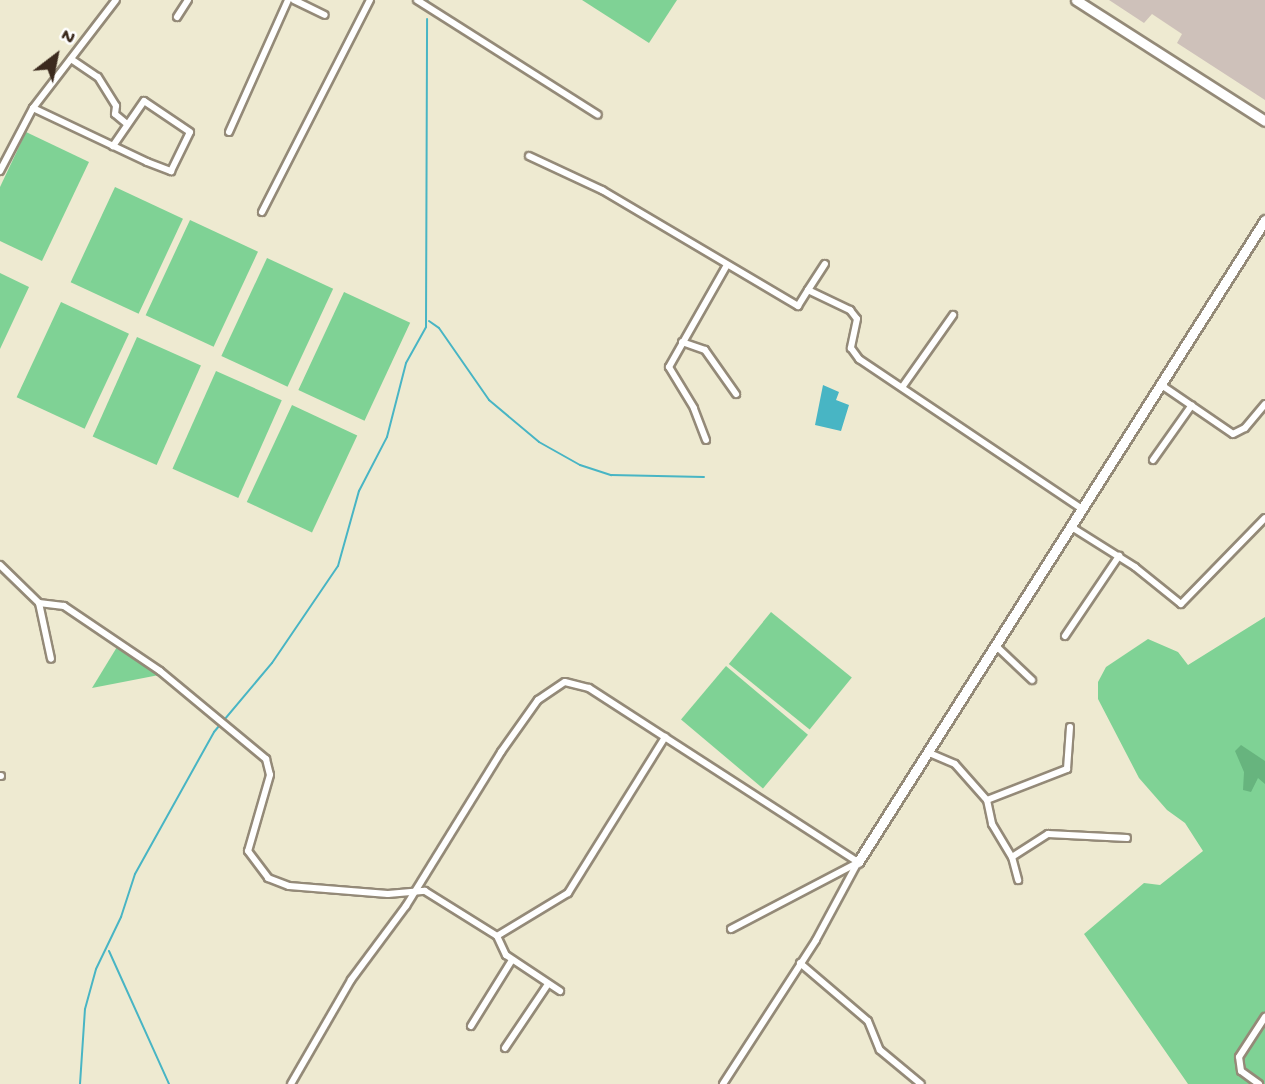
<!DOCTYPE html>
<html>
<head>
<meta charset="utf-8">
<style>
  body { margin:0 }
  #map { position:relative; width:1265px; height:1084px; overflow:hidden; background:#eeead1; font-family:"Gochi Hand",sans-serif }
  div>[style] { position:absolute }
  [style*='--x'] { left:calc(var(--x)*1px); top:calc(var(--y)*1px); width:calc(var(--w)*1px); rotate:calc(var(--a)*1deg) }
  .industrial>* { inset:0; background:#cec1ba }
  .green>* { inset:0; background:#7fd295; transform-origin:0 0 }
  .forest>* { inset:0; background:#67b47e }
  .water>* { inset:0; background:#48b5c4 }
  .stream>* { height:2px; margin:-1px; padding:0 1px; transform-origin:1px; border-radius:1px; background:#48b5c4 }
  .roads { filter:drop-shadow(2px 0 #948a78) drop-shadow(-2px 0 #948a78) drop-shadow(0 2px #948a78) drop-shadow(0 -2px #948a78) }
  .street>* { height:6px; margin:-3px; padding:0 3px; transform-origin:3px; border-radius:3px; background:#fff }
  .secondary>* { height:9px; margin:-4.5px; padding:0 4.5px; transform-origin:4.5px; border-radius:4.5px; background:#fff }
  span { translate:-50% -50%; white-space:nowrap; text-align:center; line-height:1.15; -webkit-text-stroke:7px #fff; paint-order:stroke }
  .north { position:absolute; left:21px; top:21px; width:70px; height:70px; -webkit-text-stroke:5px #fff; paint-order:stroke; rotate:32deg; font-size:19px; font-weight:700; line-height:28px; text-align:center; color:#3b2a1e }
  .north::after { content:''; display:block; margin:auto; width:24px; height:32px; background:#3b2a1e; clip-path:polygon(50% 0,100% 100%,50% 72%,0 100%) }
</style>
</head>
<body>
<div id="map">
  <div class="industrial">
    <i style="clip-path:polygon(1109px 0,1265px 0,1265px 100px,1177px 43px,1182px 34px,1152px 14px,1144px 23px)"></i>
  </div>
  <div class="green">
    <i style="clip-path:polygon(582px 0,677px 0,649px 43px)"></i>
    <i style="clip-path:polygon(26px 132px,89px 162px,42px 261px,0 241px,0 187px)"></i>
    <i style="left:115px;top:187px;width:75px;height:105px;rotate:25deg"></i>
    <i style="left:190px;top:220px;width:75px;height:105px;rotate:25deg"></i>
    <i style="left:267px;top:258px;width:73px;height:108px;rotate:25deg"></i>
    <i style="clip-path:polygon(0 273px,29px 287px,0 349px)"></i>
    <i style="left:344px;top:292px;width:73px;height:108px;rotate:25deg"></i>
    <i style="left:61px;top:302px;width:75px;height:105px;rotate:25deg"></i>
    <i style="left:137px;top:337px;width:70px;height:109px;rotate:24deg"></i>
    <i style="left:216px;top:371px;width:72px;height:107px;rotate:24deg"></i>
    <i style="left:292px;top:405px;width:72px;height:107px;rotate:25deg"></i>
    <i style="left:771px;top:612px;width:104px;height:67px;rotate:39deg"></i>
    <i style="clip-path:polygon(1265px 617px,1265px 1084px,1188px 1084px,1084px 934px,1144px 883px,1160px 885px,1203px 851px,1185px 823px,1167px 810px,1139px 778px,1098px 699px,1098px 682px,1106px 667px,1148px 639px,1178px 652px,1188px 665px)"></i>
    <i style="clip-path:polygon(117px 647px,134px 655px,159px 675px,92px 688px)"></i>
    <i style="left:726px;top:666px;width:107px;height:70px;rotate:40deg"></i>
  </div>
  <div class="forest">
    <i style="clip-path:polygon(1241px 745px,1265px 761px,1265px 784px,1258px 778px,1251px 792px,1243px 790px,1244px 772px,1235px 751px)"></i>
  </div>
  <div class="water">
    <i style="clip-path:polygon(823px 385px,839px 392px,836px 400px,849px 405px,841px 431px,815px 425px)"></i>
  </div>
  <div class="stream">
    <i style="--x:427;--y:0;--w:4;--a:56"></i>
    <i style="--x:429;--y:321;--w:12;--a:35"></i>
    <i style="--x:439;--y:328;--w:88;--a:55.2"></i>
    <i style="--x:489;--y:400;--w:65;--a:40"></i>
    <i style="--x:539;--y:442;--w:47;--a:29.3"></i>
    <i style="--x:580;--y:465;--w:33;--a:18"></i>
    <i style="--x:611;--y:475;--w:93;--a:1.2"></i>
    <i style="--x:109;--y:951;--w:146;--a:65.7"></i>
    <i style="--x:80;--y:1084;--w:75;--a:-86.2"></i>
    <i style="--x:85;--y:1009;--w:41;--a:-74.6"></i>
    <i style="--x:96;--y:969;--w:58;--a:-64.3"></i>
    <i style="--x:121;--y:917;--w:45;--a:-72"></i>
    <i style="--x:135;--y:874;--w:162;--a:-60.9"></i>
    <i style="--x:214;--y:732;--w:90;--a:-50"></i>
    <i style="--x:272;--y:663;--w:117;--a:-55.8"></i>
    <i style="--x:338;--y:566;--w:78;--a:-74.4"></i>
    <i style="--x:359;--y:491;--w:61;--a:-62.6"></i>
    <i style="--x:387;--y:437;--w:76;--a:-75.6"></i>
    <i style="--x:406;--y:363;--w:41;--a:-60.9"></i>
    <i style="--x:426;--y:327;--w:308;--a:-89.8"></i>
  </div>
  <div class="roads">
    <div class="street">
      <i style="--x:294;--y:0;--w:34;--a:26"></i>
      <i style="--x:417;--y:0;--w:214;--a:32.4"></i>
      <i style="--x:177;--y:17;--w:20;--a:-57"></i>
      <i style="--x:71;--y:59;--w:32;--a:34"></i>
      <i style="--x:98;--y:77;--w:34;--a:58"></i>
      <i style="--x:116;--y:106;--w:8;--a:97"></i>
      <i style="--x:115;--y:114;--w:16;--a:40"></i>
      <i style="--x:33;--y:108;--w:126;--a:25.3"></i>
      <i style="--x:147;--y:162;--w:26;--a:21"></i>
      <i style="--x:171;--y:171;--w:43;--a:-64"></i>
      <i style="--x:190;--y:132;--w:55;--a:-146"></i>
      <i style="--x:144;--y:101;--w:55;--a:124.6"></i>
      <i style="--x:229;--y:132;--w:145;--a:-65.9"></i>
      <i style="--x:529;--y:156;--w:81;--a:25"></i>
      <i style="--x:602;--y:190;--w:228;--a:30.6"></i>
      <i style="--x:798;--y:306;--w:19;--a:-58"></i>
      <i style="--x:808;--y:290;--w:47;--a:25.5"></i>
      <i style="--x:850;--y:310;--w:11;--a:52"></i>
      <i style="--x:857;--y:319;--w:30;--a:102"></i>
      <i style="--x:851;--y:348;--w:14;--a:54"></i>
      <i style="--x:859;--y:359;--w:267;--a:33.9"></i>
      <i style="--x:0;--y:171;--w:71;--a:-62.4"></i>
      <i style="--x:33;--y:108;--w:136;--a:-52.5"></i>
      <i style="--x:262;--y:212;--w:238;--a:-63"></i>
      <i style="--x:808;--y:290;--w:31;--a:-57"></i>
      <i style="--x:682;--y:342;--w:24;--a:19"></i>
      <i style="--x:705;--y:350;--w:54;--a:54.8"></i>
      <i style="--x:1160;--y:384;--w:88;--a:34.4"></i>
      <i style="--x:1233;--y:434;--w:13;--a:-27"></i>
      <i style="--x:1245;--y:428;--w:31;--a:-50"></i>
      <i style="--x:903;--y:386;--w:87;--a:-54.8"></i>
      <i style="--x:706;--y:440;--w:34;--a:-111"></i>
      <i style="--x:694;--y:408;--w:48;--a:-121.4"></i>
      <i style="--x:669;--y:367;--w:117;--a:-60.4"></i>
      <i style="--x:1153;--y:460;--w:67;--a:-54.7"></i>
      <i style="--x:1070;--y:526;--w:77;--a:32.2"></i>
      <i style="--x:1135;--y:567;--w:59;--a:38.8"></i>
      <i style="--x:1181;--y:604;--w:120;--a:-45.7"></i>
      <i style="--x:0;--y:565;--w:54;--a:44.3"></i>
      <i style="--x:39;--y:603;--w:25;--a:7"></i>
      <i style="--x:64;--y:606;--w:116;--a:34.1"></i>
      <i style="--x:160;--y:671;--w:138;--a:39.7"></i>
      <i style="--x:266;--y:759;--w:16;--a:76"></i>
      <i style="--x:270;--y:775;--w:79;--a:106.1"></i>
      <i style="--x:248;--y:851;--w:34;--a:53"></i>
      <i style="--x:268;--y:878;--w:22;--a:21"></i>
      <i style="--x:289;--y:886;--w:99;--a:4.6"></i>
      <i style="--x:388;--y:894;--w:37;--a:-5"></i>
      <i style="--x:425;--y:891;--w:85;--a:32"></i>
      <i style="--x:497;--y:936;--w:21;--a:65"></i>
      <i style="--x:506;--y:955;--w:65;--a:33.7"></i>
      <i style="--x:39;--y:603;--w:57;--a:77.9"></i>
      <i style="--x:1065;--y:636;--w:97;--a:-56"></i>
      <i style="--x:995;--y:645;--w:51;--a:43.4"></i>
      <i style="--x:927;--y:752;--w:30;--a:23"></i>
      <i style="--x:955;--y:764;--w:48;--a:48.4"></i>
      <i style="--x:987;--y:800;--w:25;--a:78"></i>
      <i style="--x:992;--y:824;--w:39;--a:59"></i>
      <i style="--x:1012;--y:857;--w:24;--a:75"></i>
      <i style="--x:0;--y:776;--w:1;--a:0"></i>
      <i style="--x:987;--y:800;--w:86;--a:-21.2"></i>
      <i style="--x:1067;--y:769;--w:42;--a:-85.9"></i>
      <i style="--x:1012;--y:857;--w:43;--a:-32.6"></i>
      <i style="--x:1048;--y:834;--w:79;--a:2.9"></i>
      <i style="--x:731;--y:929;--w:142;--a:-27.6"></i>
      <i style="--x:497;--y:936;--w:83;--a:-31.2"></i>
      <i style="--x:568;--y:893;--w:184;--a:-58.1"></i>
      <i style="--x:800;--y:963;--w:89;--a:40.5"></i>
      <i style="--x:868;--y:1021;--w:31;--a:68"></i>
      <i style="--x:880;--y:1050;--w:53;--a:39.7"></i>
      <i style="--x:471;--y:1026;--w:78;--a:-58.2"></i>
      <i style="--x:505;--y:1048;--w:77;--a:-56.1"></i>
      <i style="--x:291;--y:1084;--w:120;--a:-60"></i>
      <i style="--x:351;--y:980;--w:92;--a:-53.4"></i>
      <i style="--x:406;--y:906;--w:181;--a:-58.3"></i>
      <i style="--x:501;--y:752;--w:64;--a:-54.6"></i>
      <i style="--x:538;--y:700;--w:32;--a:-34"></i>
      <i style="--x:565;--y:682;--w:25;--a:14"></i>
      <i style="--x:589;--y:688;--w:320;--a:32.9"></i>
      <i style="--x:723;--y:1084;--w:171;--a:-57.1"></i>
      <i style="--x:816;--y:940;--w:89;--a:-61.7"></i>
      <i style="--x:1259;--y:1084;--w:22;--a:-144"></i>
      <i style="--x:1241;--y:1071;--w:14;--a:-98"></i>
      <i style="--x:1239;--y:1057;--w:48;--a:-57"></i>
    </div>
    <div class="secondary">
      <i style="--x:1076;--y:0;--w:224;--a:32.6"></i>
      <i style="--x:858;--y:862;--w:760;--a:-57.63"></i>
    </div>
  </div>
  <div class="north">N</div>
</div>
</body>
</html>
